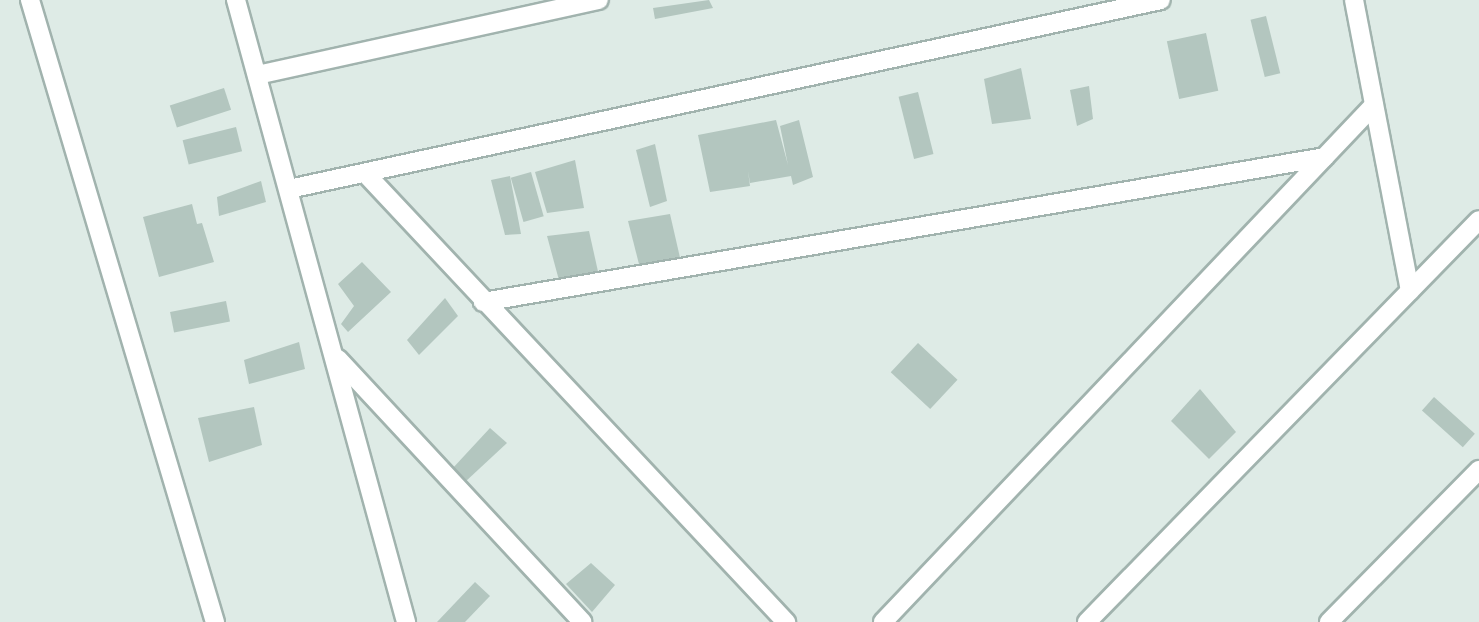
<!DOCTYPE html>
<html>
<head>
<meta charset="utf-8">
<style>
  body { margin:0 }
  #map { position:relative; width:1479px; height:622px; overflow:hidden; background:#deebe6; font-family:"Nunito Sans",sans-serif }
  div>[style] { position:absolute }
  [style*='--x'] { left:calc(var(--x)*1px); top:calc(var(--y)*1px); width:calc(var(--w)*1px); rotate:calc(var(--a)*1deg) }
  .building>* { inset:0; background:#b3c6bf; transform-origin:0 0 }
  .roads { filter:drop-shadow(2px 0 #a1b3ae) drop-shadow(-2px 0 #a1b3ae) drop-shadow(0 2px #a1b3ae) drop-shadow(0 -2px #a1b3ae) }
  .minor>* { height:18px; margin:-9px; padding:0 9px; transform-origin:9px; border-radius:9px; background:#fff }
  span { translate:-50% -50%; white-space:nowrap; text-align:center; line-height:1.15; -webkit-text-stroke:4.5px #eef8f4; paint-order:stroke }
</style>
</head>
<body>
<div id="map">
  <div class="building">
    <i style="clip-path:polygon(709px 0,713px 8px,655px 19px,653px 8px)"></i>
    <i style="left:1266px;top:16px;width:59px;height:16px;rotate:76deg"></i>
    <i style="left:1206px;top:33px;width:59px;height:40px;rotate:78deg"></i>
    <i style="clip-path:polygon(1021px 68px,1031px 119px,992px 124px,984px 79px)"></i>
    <i style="clip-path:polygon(1089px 86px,1093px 119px,1077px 126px,1070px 90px)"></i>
    <i style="left:224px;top:88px;width:23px;height:57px;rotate:72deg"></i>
    <i style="left:918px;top:92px;width:64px;height:20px;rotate:76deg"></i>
    <i style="clip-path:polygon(776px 120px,788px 165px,780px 126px,799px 120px,813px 177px,793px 185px,791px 176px,750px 183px,748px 171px,750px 186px,710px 192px,698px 135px)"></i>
    <i style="left:236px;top:127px;width:25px;height:55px;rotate:76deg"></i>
    <i style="clip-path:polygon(655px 144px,667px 201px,650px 207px,636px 150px)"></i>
    <i style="clip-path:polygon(575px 160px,584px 208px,547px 213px,535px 172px)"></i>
    <i style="left:531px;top:172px;width:46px;height:21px;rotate:74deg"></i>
    <i style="clip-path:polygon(510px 176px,521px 234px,505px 235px,491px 180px)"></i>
    <i style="clip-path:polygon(261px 181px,266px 202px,219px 216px,217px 197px)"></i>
    <i style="clip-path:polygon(192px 204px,197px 224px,202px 223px,214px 262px,159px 277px,143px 217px)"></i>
    <i style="clip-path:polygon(670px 214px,681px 262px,640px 268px,628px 221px)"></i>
    <i style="clip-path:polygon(589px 231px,599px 276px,560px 284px,547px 236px)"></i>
    <i style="clip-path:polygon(362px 262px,391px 292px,348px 332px,341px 324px,354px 306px,338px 284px)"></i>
    <i style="clip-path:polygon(445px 298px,458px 316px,419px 355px,407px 340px)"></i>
    <i style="left:226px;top:301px;width:21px;height:57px;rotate:79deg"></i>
    <i style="clip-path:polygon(299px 342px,305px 369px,249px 384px,244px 360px)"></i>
    <i style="left:918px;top:343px;width:54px;height:40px;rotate:43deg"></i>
    <i style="clip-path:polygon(1200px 389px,1236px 432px,1209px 459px,1171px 421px)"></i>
    <i style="left:1434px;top:397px;width:55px;height:18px;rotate:42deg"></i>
    <i style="clip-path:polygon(254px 407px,262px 445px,209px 462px,198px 418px)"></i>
    <i style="clip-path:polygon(490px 428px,507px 443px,465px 482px,452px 469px)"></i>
    <i style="clip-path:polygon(591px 563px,615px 585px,592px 612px,566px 584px)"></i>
    <i style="clip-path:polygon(475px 582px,490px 596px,465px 622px,437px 622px)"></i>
  </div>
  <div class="roads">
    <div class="minor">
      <i style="--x:30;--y:0;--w:649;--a:73.44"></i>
      <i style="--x:236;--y:0;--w:645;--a:74.71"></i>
      <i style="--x:1354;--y:0;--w:296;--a:79.1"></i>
      <i style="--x:257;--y:75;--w:350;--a:-12.4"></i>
      <i style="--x:365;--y:173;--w:616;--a:46.84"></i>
      <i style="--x:289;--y:189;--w:892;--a:-12.23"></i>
      <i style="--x:483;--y:302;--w:854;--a:-9.77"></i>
      <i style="--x:338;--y:359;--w:359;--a:47.1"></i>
      <i style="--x:883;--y:622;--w:713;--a:-46.48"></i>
      <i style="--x:1087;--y:622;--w:561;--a:-45.72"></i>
      <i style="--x:1329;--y:622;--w:214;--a:-45.4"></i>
    </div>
  </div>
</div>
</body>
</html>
